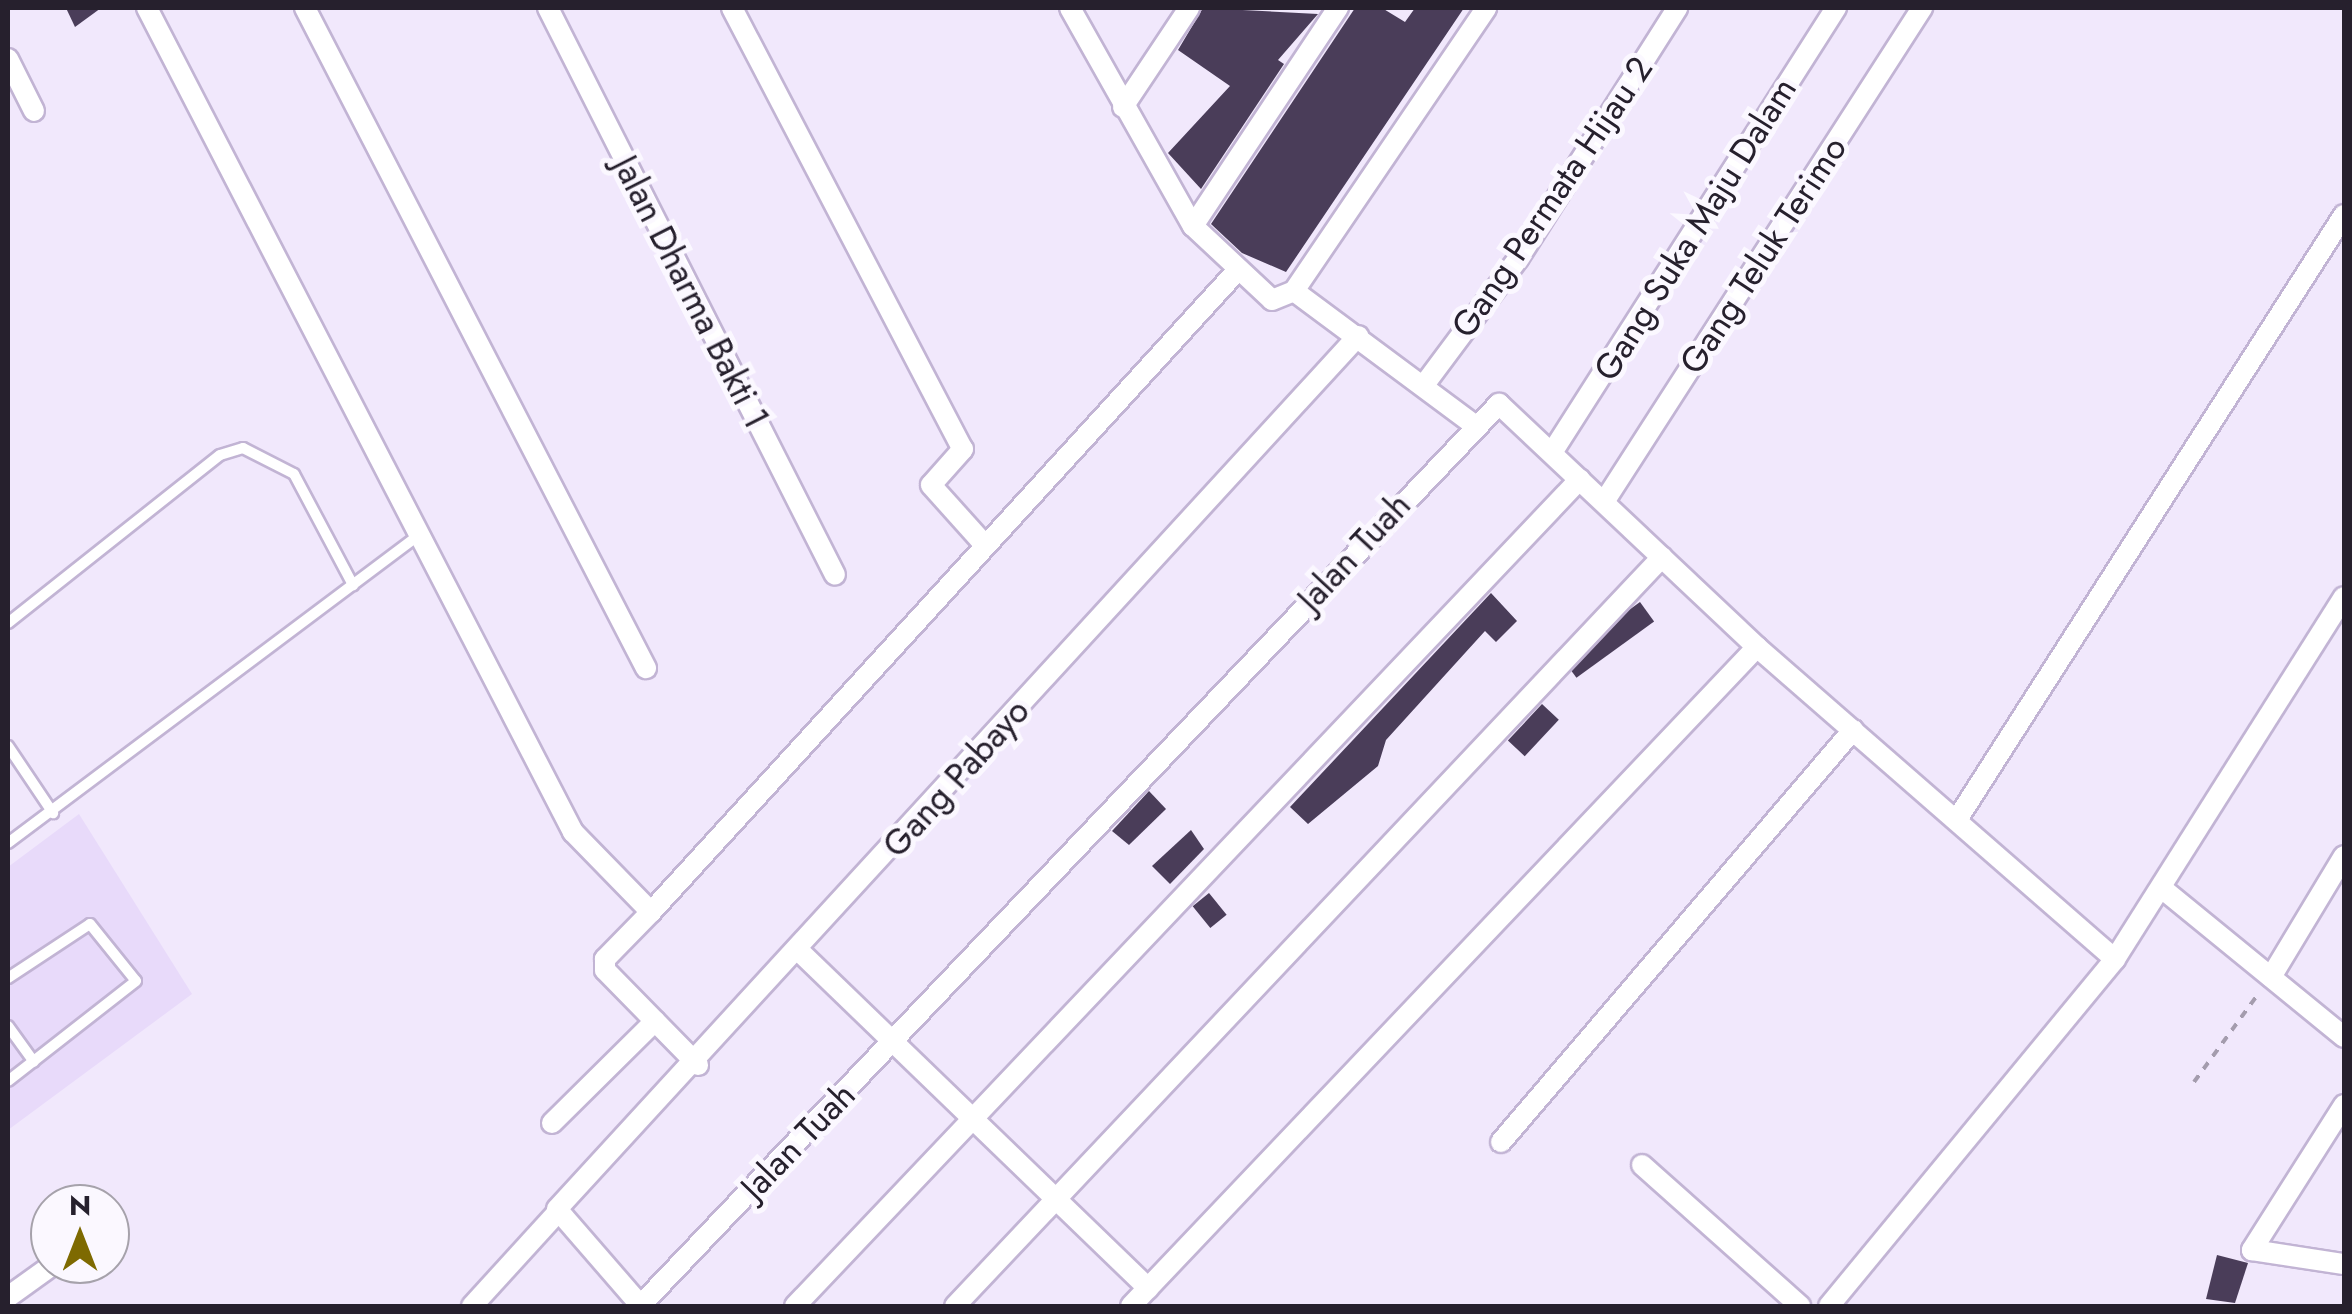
<!DOCTYPE html>
<html>
<head>
<meta charset="utf-8">
<style>
  body { margin:0 }
  #map { position:relative; width:2352px; height:1314px; overflow:hidden; background:#f1e8fc; font-family:Jost,sans-serif }
  div>[style] { position:absolute }
  [style*='--x'] { left:calc(var(--x)*1px); top:calc(var(--y)*1px); width:calc(var(--w)*1px); rotate:calc(var(--a)*1deg) }
  .built>* { inset:0; background:#e8dafa }
  .building>* { inset:0; background:#4a3d59; transform-origin:0 0 }
  .path>* { height:4px; margin-top:-2px; transform-origin:0; background:repeating-linear-gradient(90deg,#a49cad 0 8px,transparent 0 16px) }
  .roads { filter:drop-shadow(2px 0 #c2b4d4) drop-shadow(-2px 0 #c2b4d4) drop-shadow(0 2px #c2b4d4) drop-shadow(0 -2px #c2b4d4) }
  .service>* { height:10px; margin:-5px; padding:0 5px; transform-origin:5px; border-radius:5px; background:#fff }
  .minor>* { height:20px; margin:-10px; padding:0 10px; transform-origin:10px; border-radius:10px; background:#fff }
  span { translate:-50% -50%; white-space:nowrap; text-align:center; line-height:1.15; -webkit-text-stroke:10px #fbf8ff; paint-order:stroke }
  .street-label { font-size:35px; color:#26202d }
  .frame { position:absolute; inset:0; border:10px solid #26202d; pointer-events:none }
  .north { position:absolute; left:30px; top:1184px; width:100px; height:100px; box-sizing:border-box; background:#fbf8ff; border:2px solid #a6a2ab; border-radius:50%; rotate:0deg; font-size:28px; font-weight:700; line-height:40px; text-align:center; color:#26202d }
  .north::after { content:''; display:block; margin:auto; width:35px; height:45px; background:#7e6a01; clip-path:polygon(50% 0,100% 100%,50% 72%,0 100%) }
</style>
</head>
<body>
<div id="map">
  <div class="built">
    <i style="clip-path:polygon(79px 814px,192px 994px,8px 1130px,8px 867px)"></i>
  </div>
  <div class="building">
    <i style="clip-path:polygon(66px 8px,101px 8px,75px 27px)"></i>
    <i style="clip-path:polygon(1203px 8px,1318px 14px,1278px 60px,1284px 64px,1201px 189px,1168px 153px,1230px 86px,1178px 50px)"></i>
    <i style="clip-path:polygon(1355px 8px,1382px 8px,1405px 22px,1415px 8px,1464px 8px,1286px 272px,1242px 253px,1211px 224px)"></i>
    <i style="clip-path:polygon(1491px 593px,1517px 621px,1496px 642px,1485px 631px,1386px 740px,1378px 766px,1308px 824px,1290px 807px)"></i>
    <i style="left:1640px;top:602px;width:24px;height:96px;rotate:54deg"></i>
    <i style="left:1542px;top:704px;width:23px;height:50px;rotate:43deg"></i>
    <i style="clip-path:polygon(1149px 791px,1166px 809px,1129px 845px,1112px 831px)"></i>
    <i style="clip-path:polygon(1191px 830px,1204px 849px,1170px 884px,1152px 866px)"></i>
    <i style="left:1209px;top:893px;width:28px;height:21px;rotate:51deg"></i>
    <i style="clip-path:polygon(2217px 1255px,2248px 1263px,2235px 1303px,2206px 1299px)"></i>
  </div>
  <div class="path">
    <i style="--x:2194;--y:1082;--w:110;--a:-53.9"></i>
  </div>
  <div class="roads">
    <div class="service">
      <i style="--x:8;--y:623;--w:270;--a:-38.4"></i>
      <i style="--x:220;--y:455;--w:24;--a:-17"></i>
      <i style="--x:243;--y:448;--w:57;--a:27"></i>
      <i style="--x:294;--y:474;--w:126;--a:62"></i>
      <i style="--x:8;--y:746;--w:81;--a:56.1"></i>
      <i style="--x:8;--y:843;--w:514;--a:-36.85"></i>
      <i style="--x:8;--y:978;--w:98;--a:-33.4"></i>
      <i style="--x:90;--y:924;--w:73;--a:51.1"></i>
      <i style="--x:136;--y:981;--w:162;--a:142"></i>
      <i style="--x:8;--y:1026;--w:44;--a:54.2"></i>
    </div>
    <div class="minor">
      <i style="--x:147;--y:8;--w:928;--a:62.66"></i>
      <i style="--x:573;--y:832;--w:112;--a:45.7"></i>
      <i style="--x:651;--y:912;--w:66;--a:134.4"></i>
      <i style="--x:605;--y:959;--w:11;--a:90"></i>
      <i style="--x:605;--y:970;--w:133;--a:45.6"></i>
      <i style="--x:305;--y:8;--w:743;--a:62.68"></i>
      <i style="--x:548;--y:8;--w:635;--a:63.15"></i>
      <i style="--x:732;--y:8;--w:498;--a:62.4"></i>
      <i style="--x:963;--y:449;--w:48;--a:131.6"></i>
      <i style="--x:931;--y:485;--w:79;--a:48.1"></i>
      <i style="--x:1070;--y:8;--w:250;--a:60.6"></i>
      <i style="--x:1193;--y:226;--w:108;--a:43.1"></i>
      <i style="--x:1272;--y:300;--w:24;--a:-22"></i>
      <i style="--x:1294;--y:291;--w:342;--a:-55.8"></i>
      <i style="--x:8;--y:59;--w:58;--a:63.4"></i>
      <i style="--x:1123;--y:107;--w:119;--a:-56.3"></i>
      <i style="--x:1193;--y:226;--w:262;--a:-56.4"></i>
      <i style="--x:1294;--y:291;--w:223;--a:36.6"></i>
      <i style="--x:1424;--y:385;--w:157;--a:-53.3"></i>
      <i style="--x:1518;--y:259;--w:297;--a:-57.6"></i>
      <i style="--x:1553;--y:451;--w:526;--a:-57.43"></i>
      <i style="--x:1604;--y:502;--w:588;--a:-57.23"></i>
      <i style="--x:1958;--y:818;--w:716;--a:-57.38"></i>
      <i style="--x:2164;--y:890;--w:232;--a:39.2"></i>
      <i style="--x:651;--y:912;--w:867;--a:-47.57"></i>
      <i style="--x:798;--y:950;--w:487;--a:44"></i>
      <i style="--x:2271;--y:977;--w:141;--a:-58.9"></i>
      <i style="--x:2344;--y:1105;--w:172;--a:122.4"></i>
      <i style="--x:2252;--y:1250;--w:93;--a:8.7"></i>
      <i style="--x:552;--y:1123;--w:145;--a:-44.7"></i>
      <i style="--x:1501;--y:1142;--w:542;--a:-49.49"></i>
      <i style="--x:1642;--y:1165;--w:212;--a:41.7"></i>
      <i style="--x:8;--y:1297;--w:57;--a:-35.7"></i>
      <i style="--x:472;--y:1306;--w:125;--a:-47.6"></i>
      <i style="--x:640;--y:1306;--w:1246;--a:-46.4"></i>
      <i style="--x:1499;--y:404;--w:354;--a:43.3"></i>
      <i style="--x:1757;--y:647;--w:475;--a:41.1"></i>
      <i style="--x:641;--y:1306;--w:128;--a:-130.9"></i>
      <i style="--x:557;--y:1209;--w:1185;--a:-47.46"></i>
      <i style="--x:795;--y:1306;--w:1140;--a:-46.49"></i>
      <i style="--x:955;--y:1306;--w:1030;--a:-46.65"></i>
      <i style="--x:1131;--y:1306;--w:909;--a:-46.47"></i>
      <i style="--x:1829;--y:1306;--w:450;--a:-50.5"></i>
      <i style="--x:2115;--y:959;--w:428;--a:-57.7"></i>
    </div>
  </div>
  <div class="street-label">
    <span style="left:1552px;top:197px;rotate:-56deg">Gang Permata Hijau 2</span>
    <span style="left:1695px;top:229px;rotate:-58deg">Gang Suka Maju Dalam</span>
    <span style="left:1763px;top:255px;rotate:-57deg">Gang Teluk Terimo</span>
    <span style="left:691px;top:292px;rotate:63deg">Jalan Dharma Bakti 1</span>
    <span style="left:1354px;top:552px;rotate:-47deg">Jalan Tuah</span>
    <span style="left:956px;top:778px;rotate:-48deg">Gang Pabayo</span>
    <span style="left:798px;top:1141px;rotate:-46deg">Jalan Tuah</span>
  </div>
  <div class="frame"></div>
  <div class="north">N</div>
</div>
</body>
</html>
